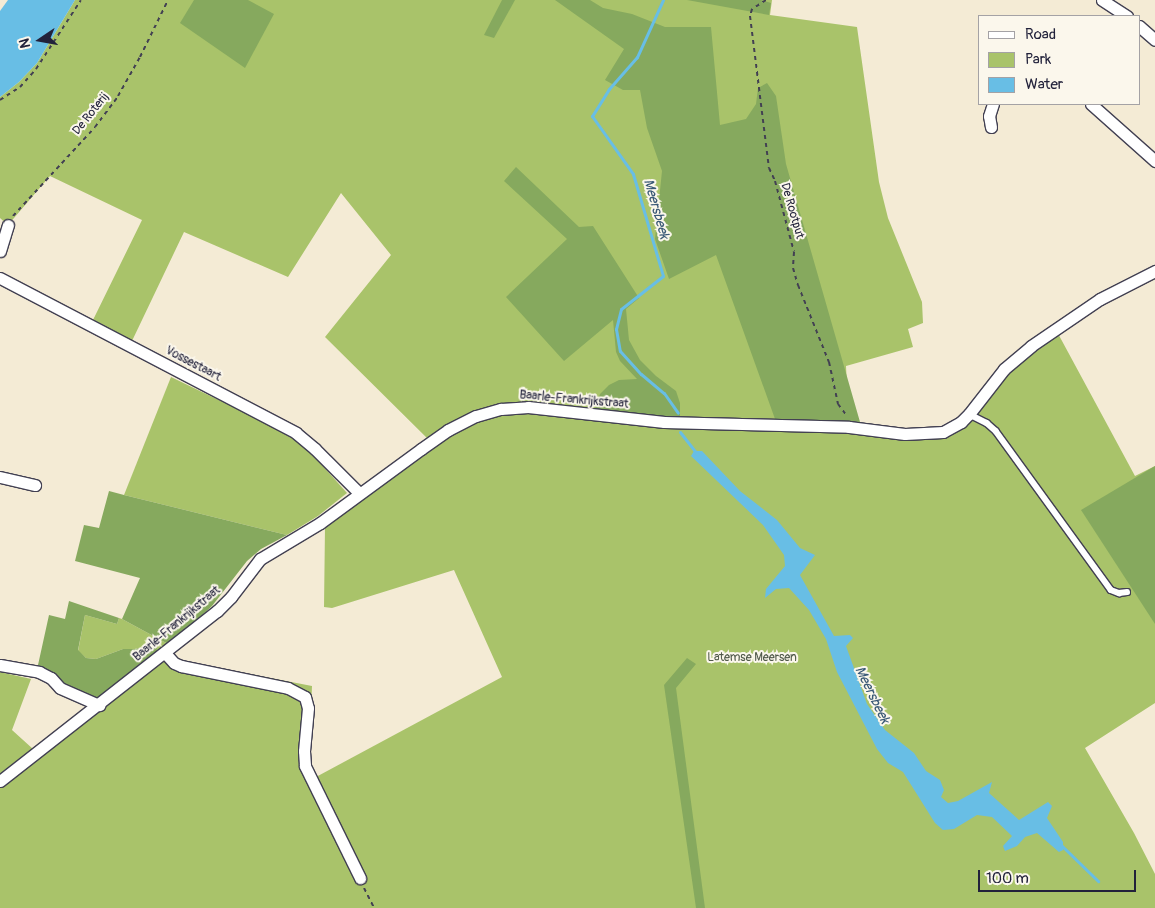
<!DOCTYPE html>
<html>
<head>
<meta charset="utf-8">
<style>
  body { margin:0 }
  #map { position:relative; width:1155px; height:908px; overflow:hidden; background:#f4ebd5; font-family:Pangolin,sans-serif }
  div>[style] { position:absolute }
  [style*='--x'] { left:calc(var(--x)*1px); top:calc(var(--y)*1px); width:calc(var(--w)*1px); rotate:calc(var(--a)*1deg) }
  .green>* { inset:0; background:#a9c36a }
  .forest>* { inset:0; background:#86a95e }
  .water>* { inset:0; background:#68bee5 }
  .stream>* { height:3px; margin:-1.5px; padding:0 1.5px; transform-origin:1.5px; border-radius:1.5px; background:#68bee5 }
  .path>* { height:2px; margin-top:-1px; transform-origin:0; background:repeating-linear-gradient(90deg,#424052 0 4px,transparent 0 8px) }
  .roads { filter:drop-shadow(1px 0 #424052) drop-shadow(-1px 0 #424052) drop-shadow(0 1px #424052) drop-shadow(0 -1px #424052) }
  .lane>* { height:5.5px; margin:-2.75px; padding:0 2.75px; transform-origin:2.75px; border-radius:2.75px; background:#fff }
  .street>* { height:11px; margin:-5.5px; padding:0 5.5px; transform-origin:5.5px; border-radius:5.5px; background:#fff }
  span { translate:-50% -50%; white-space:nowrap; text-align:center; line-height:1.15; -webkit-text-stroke:4px #fbf7ec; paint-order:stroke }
  .street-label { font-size:12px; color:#22223b }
  .park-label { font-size:12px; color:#515a4b }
  .water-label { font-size:14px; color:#3a5976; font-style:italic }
  .legend { position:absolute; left:978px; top:15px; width:162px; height:90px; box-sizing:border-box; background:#fbf7ec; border:1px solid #a4a2a5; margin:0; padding:6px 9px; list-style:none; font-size:15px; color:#22223b }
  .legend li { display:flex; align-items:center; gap:10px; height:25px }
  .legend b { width:25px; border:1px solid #a4a2a5 }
  .north { position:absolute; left:15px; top:15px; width:50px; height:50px; -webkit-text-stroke:4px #fbf7ec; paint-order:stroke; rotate:258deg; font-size:14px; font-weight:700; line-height:20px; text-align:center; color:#22223b }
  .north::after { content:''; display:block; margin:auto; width:18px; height:22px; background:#22223b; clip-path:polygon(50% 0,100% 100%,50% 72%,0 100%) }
  .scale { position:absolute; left:978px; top:870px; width:158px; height:22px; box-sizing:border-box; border:2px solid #22223b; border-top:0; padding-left:6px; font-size:15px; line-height:18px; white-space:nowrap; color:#22223b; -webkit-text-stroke:4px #fbf7ec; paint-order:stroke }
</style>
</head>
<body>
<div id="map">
  <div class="green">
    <i style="clip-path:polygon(75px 0,772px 0,770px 15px,857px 27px,879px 182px,888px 218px,922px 302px,923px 323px,908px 329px,913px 347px,846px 366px,849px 427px,905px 434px,952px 427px,994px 381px,1055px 328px,1135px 476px,1155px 466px,1155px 703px,1085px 748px,1134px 833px,1155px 874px,1155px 908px,0 908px,0 784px,167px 655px,179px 660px,312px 686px,309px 757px,316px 777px,502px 677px,454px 570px,332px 608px,324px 607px,325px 527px,320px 523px,431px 442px,325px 337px,391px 255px,341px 193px,288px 277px,184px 232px,132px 341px,93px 320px,142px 220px,50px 176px,8px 225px,0 218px,0 97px,19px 82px,37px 63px)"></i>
    <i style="clip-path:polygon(171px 377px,258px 419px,304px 445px,347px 493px,318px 516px,287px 535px,124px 495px)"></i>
    <i style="clip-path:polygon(85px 615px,117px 624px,119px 618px,122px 619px,170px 645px,158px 655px,151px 646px,135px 649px,123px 649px,96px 659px,86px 658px,78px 651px)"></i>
    <i style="clip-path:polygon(0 672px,31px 679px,12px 730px,33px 749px,0 775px)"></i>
  </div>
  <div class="forest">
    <i style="clip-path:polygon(194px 0,248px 0,274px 14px,245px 68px,180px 23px)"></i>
    <i style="clip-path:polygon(502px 0,515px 0,494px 38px,484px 35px)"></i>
    <i style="clip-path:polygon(555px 0,590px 0,603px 8px,632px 14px,665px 27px,711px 27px,720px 125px,746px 119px,756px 104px,758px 88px,767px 83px,776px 96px,786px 164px,860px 422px,775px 419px,716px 255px,669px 279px,655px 239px,662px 171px,647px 128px,640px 90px,623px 90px,605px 80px,624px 49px)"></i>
    <i style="clip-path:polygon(687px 0,761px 0,771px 3px,769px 15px)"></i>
    <i style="clip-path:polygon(516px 167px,579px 227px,593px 226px,639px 298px,626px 309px,629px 340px,640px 360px,656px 376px,676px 391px,680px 403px,680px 418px,595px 409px,600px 394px,609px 385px,619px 380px,637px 379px,620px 361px,616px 352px,613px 320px,564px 361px,506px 297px,567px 239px,504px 181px)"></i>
    <i style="clip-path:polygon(1155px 466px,1155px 624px,1081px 510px)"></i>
    <i style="clip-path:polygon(109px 491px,124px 495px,287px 535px,261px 549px,247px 561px,212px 606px,170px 645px,122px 619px,140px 578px,75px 561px,84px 525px,99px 528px)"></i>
    <i style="clip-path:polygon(69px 601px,119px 618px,117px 624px,85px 615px,78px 650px,86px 658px,96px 659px,123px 649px,135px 649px,151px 646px,156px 647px,158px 655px,100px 698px,94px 698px,67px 686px,51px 672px,38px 665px,49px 615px,65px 619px)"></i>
    <i style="clip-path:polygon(687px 658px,696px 664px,676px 688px,705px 908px,696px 908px,664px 685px)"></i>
  </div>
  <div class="water">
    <i style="clip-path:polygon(8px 0,75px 0,37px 63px,19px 82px,0 97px,0 11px)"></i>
    <i style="clip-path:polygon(694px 451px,702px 451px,740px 491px,777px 520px,800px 548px,815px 555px,800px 575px,834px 636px,850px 635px,853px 638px,846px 646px,867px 704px,885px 730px,914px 753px,926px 771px,940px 780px,944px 790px,941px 797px,948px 803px,958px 801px,992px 782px,989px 793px,1019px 820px,1048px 802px,1052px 806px,1047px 818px,1063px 842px,1063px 850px,1059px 852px,1037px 833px,1025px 837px,1017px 846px,1005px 851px,1003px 846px,1012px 836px,992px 817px,977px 815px,954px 829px,943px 830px,935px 823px,903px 772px,888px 763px,877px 749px,837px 672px,826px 639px,809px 610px,789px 588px,776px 589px,765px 598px,766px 589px,785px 566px,784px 555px,763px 525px,691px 456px)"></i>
  </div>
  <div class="stream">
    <i style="--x:663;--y:0;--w:63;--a:114.5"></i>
    <i style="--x:637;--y:57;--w:43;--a:131.2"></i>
    <i style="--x:609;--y:89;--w:32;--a:122"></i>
    <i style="--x:592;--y:116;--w:71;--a:54.7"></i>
    <i style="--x:633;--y:174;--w:106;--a:73.6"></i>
    <i style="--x:663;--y:276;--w:53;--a:141.8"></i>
    <i style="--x:621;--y:309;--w:21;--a:104"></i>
    <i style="--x:616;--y:329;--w:22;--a:80"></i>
    <i style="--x:620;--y:351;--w:31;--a:48"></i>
    <i style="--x:641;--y:374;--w:30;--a:40"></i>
    <i style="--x:664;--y:393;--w:24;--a:55"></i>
    <i style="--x:680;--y:432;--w:28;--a:52"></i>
    <i style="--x:1061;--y:845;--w:52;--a:44.2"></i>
  </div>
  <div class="path">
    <i style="--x:766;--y:0;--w:17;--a:147"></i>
    <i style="--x:752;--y:9;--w:7;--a:106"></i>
    <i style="--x:750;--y:16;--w:153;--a:82.9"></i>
    <i style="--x:769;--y:168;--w:14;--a:65"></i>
    <i style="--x:775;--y:181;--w:73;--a:75"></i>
    <i style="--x:794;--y:252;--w:16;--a:94"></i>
    <i style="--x:793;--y:268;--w:18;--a:74"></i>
    <i style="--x:798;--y:285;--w:83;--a:68.1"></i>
    <i style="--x:829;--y:362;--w:43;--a:77.9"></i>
    <i style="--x:838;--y:404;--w:15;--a:53"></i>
    <i style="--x:0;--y:100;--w:24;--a:-33"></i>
    <i style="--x:20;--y:87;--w:24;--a:-48"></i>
    <i style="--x:36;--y:69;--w:82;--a:-56.9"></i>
    <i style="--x:13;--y:216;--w:121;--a:-47.3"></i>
    <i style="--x:95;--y:127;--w:39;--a:-53"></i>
    <i style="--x:118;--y:96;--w:45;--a:-60.6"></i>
    <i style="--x:140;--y:57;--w:64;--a:-63.8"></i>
    <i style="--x:364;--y:888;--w:22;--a:63"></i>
  </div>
  <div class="roads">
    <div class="lane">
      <i style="--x:969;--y:414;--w:20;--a:27"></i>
      <i style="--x:987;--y:423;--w:12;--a:42"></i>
      <i style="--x:996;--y:431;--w:196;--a:54.1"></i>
      <i style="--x:1111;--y:590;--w:9;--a:21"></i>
      <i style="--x:1119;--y:593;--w:8;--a:-7"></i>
    </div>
    <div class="street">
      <i style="--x:1102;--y:0;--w:30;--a:33"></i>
      <i style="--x:1139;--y:26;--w:21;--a:41"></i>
      <i style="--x:1091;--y:104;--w:86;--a:41.7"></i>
      <i style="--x:991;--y:127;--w:11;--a:-100"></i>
      <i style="--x:989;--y:116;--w:13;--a:-72"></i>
      <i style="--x:0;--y:251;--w:27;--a:-73"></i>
      <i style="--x:0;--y:278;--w:334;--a:27.6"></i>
      <i style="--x:296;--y:433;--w:25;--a:40"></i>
      <i style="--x:315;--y:449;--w:62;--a:45"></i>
      <i style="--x:0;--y:477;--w:36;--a:13"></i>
      <i style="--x:165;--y:653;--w:13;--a:48"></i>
      <i style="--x:174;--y:663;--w:8;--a:23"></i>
      <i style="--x:181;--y:666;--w:109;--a:11.6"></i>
      <i style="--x:288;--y:688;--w:19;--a:28"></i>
      <i style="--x:305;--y:697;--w:11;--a:75"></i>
      <i style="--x:308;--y:708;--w:43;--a:95.3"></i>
      <i style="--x:304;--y:751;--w:15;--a:86"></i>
      <i style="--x:305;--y:766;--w:125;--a:63.8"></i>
      <i style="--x:0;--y:665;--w:40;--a:10"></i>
      <i style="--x:39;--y:672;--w:13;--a:27"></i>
      <i style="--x:51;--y:678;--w:13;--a:48"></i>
      <i style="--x:60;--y:688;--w:43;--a:23.6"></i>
      <i style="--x:0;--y:781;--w:276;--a:-38.1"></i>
      <i style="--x:217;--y:611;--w:20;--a:-45"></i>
      <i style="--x:231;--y:597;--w:48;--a:-52.7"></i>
      <i style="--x:260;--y:559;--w:70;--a:-31"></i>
      <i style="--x:320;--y:523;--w:125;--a:-36.2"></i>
      <i style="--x:421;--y:449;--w:33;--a:-35"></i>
      <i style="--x:448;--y:430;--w:31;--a:-27"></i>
      <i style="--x:476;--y:416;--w:26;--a:-16"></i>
      <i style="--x:501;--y:409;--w:27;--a:-4"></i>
      <i style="--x:528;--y:407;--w:137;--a:6.3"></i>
      <i style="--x:664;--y:422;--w:185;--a:1.5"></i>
      <i style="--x:849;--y:427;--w:56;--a:7.1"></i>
      <i style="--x:905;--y:434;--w:38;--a:-3"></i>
      <i style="--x:943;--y:432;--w:21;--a:-29"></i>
      <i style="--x:961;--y:422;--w:11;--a:-45"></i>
      <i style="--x:969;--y:414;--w:57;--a:-52.1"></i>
      <i style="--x:1004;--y:369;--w:35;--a:-40"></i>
      <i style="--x:1031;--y:346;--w:83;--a:-34.3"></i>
      <i style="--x:1100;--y:299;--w:62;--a:-27"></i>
    </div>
  </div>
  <div class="street-label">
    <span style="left:91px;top:114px;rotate:-51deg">De Roterij</span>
    <span style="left:792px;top:211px;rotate:74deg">De Rootput</span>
    <span style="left:193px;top:364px;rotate:28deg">Vossestaart</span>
    <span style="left:574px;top:400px;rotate:5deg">Baarle-Frankrijkstraat</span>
    <span style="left:177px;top:624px;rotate:-40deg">Baarle-Frankrijkstraat</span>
  </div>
  <div class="park-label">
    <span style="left:752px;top:658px">Latemse Meersen</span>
  </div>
  <div class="water-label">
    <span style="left:656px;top:209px;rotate:74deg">Meersbeek</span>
    <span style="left:872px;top:695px;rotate:64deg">Meersbeek</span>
  </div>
  <ul class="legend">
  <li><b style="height:6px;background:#fff"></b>Road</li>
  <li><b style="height:14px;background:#a9c36a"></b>Park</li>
  <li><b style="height:14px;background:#68bee5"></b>Water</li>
  </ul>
  <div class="north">N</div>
  <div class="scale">100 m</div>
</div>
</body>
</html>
